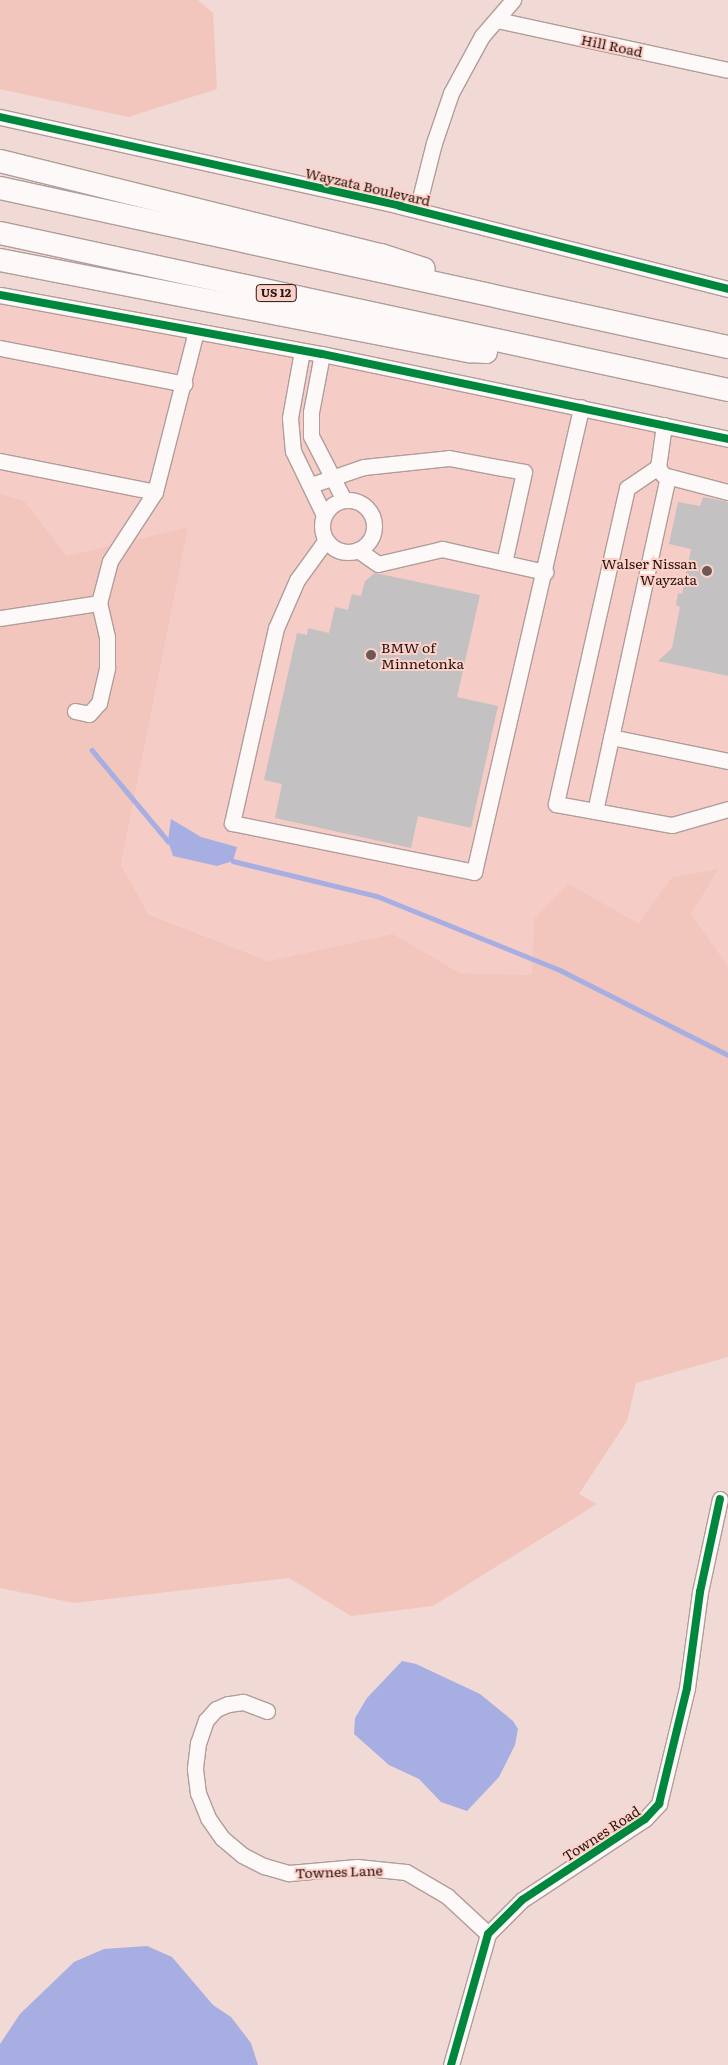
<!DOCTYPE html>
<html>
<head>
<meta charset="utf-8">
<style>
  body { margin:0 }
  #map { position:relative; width:728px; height:2065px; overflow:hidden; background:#f1d9d5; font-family:Literata,serif }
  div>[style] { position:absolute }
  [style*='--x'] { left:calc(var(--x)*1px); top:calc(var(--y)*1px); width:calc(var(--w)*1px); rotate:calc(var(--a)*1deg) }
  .built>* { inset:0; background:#f5cdc6 }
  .green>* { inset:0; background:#f2c6bd }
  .water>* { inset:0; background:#a7aee2 }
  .stream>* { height:4.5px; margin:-2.25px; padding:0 2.25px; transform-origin:2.25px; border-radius:2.25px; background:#a7aee2 }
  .building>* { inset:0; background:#c3c1c1 }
  .roads { filter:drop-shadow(1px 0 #b09d9a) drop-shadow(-1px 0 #b09d9a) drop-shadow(0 1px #b09d9a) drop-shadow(0 -1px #b09d9a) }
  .minor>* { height:15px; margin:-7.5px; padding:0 7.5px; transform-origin:7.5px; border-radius:7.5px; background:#fdf9f9 }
  .minor>.ring { margin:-7.5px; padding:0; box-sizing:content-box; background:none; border:15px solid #fdf9f9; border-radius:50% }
  .highway>* { height:22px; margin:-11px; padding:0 11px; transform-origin:11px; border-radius:11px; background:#fdf9f9 }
  .cycleway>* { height:8px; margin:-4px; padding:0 4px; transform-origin:4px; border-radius:4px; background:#00873e }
  .dots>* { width:14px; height:14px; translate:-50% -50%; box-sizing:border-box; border:2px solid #fed1c8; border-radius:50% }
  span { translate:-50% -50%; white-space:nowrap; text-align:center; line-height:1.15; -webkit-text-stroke:4px #fed1c8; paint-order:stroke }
  .shield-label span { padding:1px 4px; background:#fed1c8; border:1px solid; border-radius:4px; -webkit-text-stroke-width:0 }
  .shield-label { font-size:12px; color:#241411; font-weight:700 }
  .street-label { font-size:14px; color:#241411 }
  .poi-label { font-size:14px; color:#241411 }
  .right { translate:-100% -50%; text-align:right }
  .left { translate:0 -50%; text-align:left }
</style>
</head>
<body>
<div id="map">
  <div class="built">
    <i style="clip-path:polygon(0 295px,728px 439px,728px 966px,691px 914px,719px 869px,672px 877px,638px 923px,534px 919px,533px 975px,460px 973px,393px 934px,268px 961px,149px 913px,121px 865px,188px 527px,67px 556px,24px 502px,0 494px)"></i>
  </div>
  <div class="green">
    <i style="clip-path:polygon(0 0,198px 0,213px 13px,217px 89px,128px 117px,0 89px)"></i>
    <i style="clip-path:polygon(0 494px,24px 501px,67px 556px,188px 527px,121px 865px,149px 914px,268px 961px,393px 934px,460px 973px,532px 975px,534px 919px,568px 884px,638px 923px,672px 877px,719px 869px,691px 914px,728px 966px,728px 1357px,636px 1383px,627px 1421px,579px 1494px,597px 1504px,433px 1606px,351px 1616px,289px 1578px,74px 1603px,0 1588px)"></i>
  </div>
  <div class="water">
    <i style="clip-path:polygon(171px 819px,201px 837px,237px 847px,233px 861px,217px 866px,173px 856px,168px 841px)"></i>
    <i style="clip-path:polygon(402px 1661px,416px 1664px,480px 1694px,513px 1721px,518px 1729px,515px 1745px,499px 1777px,467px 1811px,441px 1802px,419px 1779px,389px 1765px,354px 1734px,355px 1718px,367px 1698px)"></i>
    <i style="clip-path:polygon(147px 1946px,172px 1957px,213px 2005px,231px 2017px,251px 2043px,258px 2065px,0 2065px,0 2044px,20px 2014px,74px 1962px,104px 1949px)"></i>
  </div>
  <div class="stream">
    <i style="--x:92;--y:750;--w:119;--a:50.1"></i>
    <i style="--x:233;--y:861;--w:148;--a:13.7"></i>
    <i style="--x:377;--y:896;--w:197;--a:22"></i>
    <i style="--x:560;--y:970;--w:188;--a:26.8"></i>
  </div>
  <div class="building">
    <i style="clip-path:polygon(703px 497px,728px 502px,728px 676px,658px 661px,672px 648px,680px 607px,676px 605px,678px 593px,682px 594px,691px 549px,669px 544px,678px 502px,700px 506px)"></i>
    <i style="clip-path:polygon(375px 573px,480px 595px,457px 697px,498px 706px,471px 828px,418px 816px,411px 848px,275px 818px,282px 784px,264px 780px,297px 633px,307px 635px,308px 628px,329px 633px,335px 607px,348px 610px,352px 594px,361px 596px,365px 581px)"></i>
  </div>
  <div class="roads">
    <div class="minor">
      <i style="--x:497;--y:20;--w:236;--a:12.2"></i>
      <i style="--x:0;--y:117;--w:410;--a:12.5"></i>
      <i style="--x:400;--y:206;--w:338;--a:14.2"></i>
      <i style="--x:417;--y:210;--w:69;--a:-75.8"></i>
      <i style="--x:434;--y:143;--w:53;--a:-71.2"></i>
      <i style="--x:451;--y:93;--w:65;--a:-61.5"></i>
      <i style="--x:482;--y:36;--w:48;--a:-49.3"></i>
      <i style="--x:0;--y:295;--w:327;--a:10.4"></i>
      <i style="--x:322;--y:354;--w:415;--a:11.8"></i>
      <i style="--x:0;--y:348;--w:188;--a:11"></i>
      <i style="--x:302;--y:351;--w:68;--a:100.2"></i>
      <i style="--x:290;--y:418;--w:33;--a:85"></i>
      <i style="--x:293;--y:451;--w:71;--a:64.2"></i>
      <i style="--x:322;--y:354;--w:59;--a:100.7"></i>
      <i style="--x:311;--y:412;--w:24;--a:90"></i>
      <i style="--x:311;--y:436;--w:72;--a:62.7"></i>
      <i style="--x:664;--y:425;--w:42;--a:98.1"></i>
      <i style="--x:658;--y:467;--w:9;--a:58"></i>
      <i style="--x:663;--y:475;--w:67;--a:14.7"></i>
      <i style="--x:0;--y:461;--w:158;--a:11.3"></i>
      <i style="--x:658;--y:467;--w:37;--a:146"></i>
      <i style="--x:627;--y:488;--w:324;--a:102.7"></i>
      <i style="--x:556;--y:804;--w:118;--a:10.3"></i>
      <i style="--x:672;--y:825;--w:58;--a:-15.9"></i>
      <i style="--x:311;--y:485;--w:56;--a:-18.8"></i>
      <i style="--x:364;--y:467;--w:85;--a:-6"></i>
      <i style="--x:449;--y:458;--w:76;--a:10.6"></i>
      <i style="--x:524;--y:472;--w:93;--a:102.4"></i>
      <i class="ring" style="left:322px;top:500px;width:37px;height:37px"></i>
      <i style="--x:326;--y:540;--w:49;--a:125.9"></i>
      <i style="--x:297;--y:580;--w:52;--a:113.6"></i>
      <i style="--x:276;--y:628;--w:200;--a:102.7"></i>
      <i style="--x:232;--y:823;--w:247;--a:11.4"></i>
      <i style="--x:474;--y:872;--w:477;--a:-77"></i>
      <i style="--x:358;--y:550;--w:24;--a:35"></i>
      <i style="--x:378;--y:564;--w:66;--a:-13.2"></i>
      <i style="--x:442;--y:549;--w:106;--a:12.6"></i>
      <i style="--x:0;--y:618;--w:100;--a:-8.6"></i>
      <i style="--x:75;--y:711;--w:14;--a:12"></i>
      <i style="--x:89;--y:714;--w:15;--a:-48"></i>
      <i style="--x:99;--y:703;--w:37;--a:-77"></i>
      <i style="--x:107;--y:667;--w:30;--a:-90"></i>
      <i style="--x:107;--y:637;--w:35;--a:-103"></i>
      <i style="--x:99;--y:603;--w:43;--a:-75.3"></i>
      <i style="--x:110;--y:561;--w:82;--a:-56.9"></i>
      <i style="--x:155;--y:492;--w:166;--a:-75.7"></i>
      <i style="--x:611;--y:737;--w:119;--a:11.6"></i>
      <i style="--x:595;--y:811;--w:342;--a:-77.7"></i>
      <i style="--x:267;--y:1711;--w:26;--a:-159"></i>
      <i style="--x:243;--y:1702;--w:15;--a:172"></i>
      <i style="--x:228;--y:1704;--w:13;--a:157"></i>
      <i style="--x:216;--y:1709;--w:15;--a:132"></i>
      <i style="--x:206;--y:1720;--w:24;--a:109"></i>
      <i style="--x:198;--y:1743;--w:26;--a:97"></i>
      <i style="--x:195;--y:1769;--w:24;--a:83"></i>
      <i style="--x:198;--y:1793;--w:27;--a:68"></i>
      <i style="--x:208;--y:1818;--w:24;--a:55"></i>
      <i style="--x:222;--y:1838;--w:26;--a:40"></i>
      <i style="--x:242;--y:1855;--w:25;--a:27"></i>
      <i style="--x:264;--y:1866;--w:26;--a:16"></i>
      <i style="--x:289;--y:1873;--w:68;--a:-5"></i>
      <i style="--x:357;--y:1867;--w:49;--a:5.8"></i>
      <i style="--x:406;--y:1872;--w:48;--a:30.3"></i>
      <i style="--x:447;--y:1896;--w:56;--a:42.8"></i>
      <i style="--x:451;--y:2065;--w:136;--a:-74.2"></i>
      <i style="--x:488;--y:1934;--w:48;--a:-45"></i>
      <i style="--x:522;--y:1900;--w:147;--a:-33.4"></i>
      <i style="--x:645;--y:1819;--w:21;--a:-47"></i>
      <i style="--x:659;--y:1804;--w:119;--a:-76.4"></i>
      <i style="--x:687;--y:1688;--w:97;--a:-82.3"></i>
      <i style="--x:700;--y:1592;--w:95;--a:-77.9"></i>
    </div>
    <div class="highway">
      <i style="--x:0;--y:161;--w:392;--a:13.9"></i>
      <i style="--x:381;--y:255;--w:45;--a:18"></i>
      <i style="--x:0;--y:188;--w:745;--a:12.32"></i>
      <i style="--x:0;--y:233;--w:745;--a:12.17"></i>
      <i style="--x:0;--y:260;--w:479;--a:11"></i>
      <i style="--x:470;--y:351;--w:16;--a:4"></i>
    </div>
  </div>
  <div class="cycleway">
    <i style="--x:0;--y:117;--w:410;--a:12.5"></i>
    <i style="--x:400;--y:206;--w:338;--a:14.2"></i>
    <i style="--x:0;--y:295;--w:327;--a:10.4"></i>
    <i style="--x:322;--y:354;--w:415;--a:11.8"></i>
    <i style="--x:451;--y:2065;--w:136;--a:-74.2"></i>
    <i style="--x:488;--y:1934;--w:48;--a:-45"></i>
    <i style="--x:522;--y:1900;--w:147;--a:-33.4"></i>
    <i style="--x:645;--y:1819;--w:21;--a:-47"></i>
    <i style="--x:659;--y:1804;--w:119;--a:-76.4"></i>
    <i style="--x:687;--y:1688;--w:97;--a:-82.3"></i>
    <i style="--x:700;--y:1592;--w:95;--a:-77.9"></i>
  </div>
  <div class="dots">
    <i style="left:707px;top:571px;background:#6c5956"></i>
    <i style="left:371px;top:655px;background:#6c5956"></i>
  </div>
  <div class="shield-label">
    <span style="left:276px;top:293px">US 12</span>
  </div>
  <div class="street-label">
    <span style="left:612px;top:45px;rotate:12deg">Hill Road</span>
    <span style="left:368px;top:186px;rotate:13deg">Wayzata Boulevard</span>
    <span style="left:601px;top:1833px;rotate:-33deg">Townes Road</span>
    <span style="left:339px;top:1871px;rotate:-2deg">Townes Lane</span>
  </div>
  <div class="poi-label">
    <span class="right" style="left:697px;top:571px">Walser Nissan<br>Wayzata</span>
    <span class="left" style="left:381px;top:655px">BMW of<br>Minnetonka</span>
  </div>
</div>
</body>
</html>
